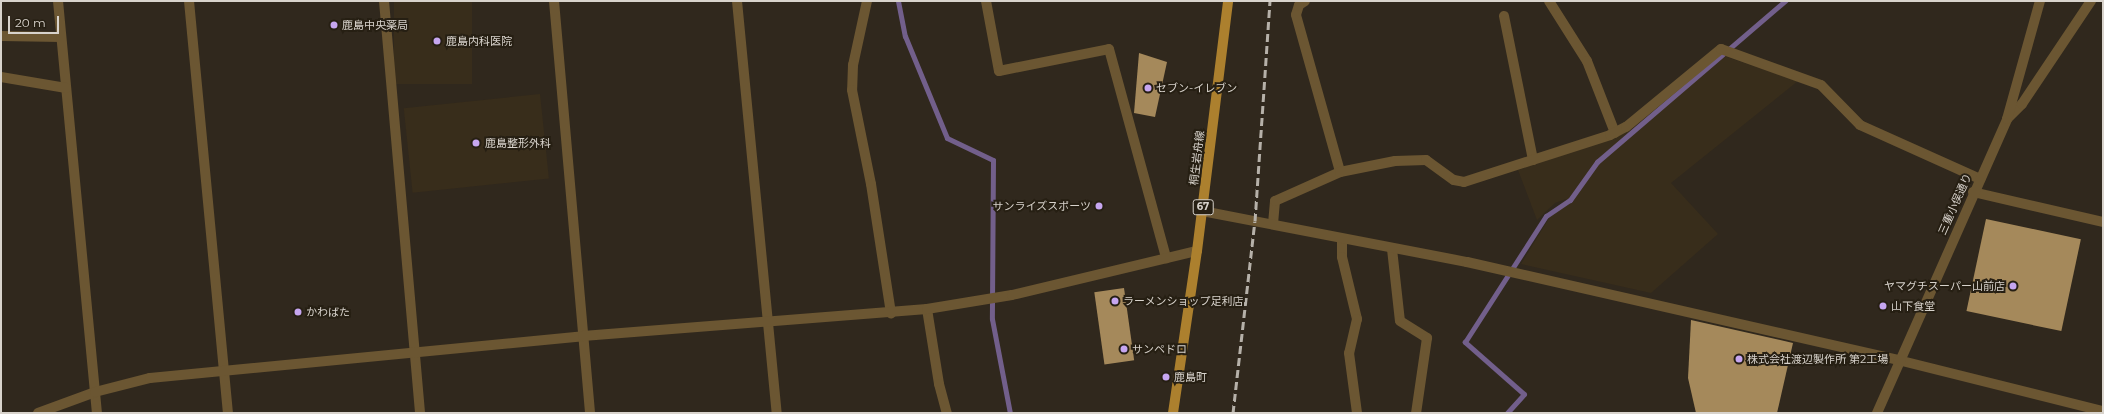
<!DOCTYPE html>
<html>
<head>
<meta charset="utf-8">
<style>
  body { margin:0 }
  #map { position:relative; width:2104px; height:414px; overflow:hidden; background:#30281d; font-family:Montserrat,"Noto Sans JP",sans-serif }
  div>[style] { position:absolute }
  [style*='--x'] { left:calc(var(--x)*1px); top:calc(var(--y)*1px); width:calc(var(--w)*1px); rotate:calc(var(--a)*1deg) }
  .built>* { inset:0; background:#382d1b; transform-origin:0 0 }
  .stream>* { height:5px; margin:-2.5px; padding:0 2.5px; transform-origin:2.5px; border-radius:2.5px; background:#725f8b }
  .building>* { inset:0; background:#a5895b; transform-origin:0 0 }
  .service>* { height:10px; margin:-5px; padding:0 5px; transform-origin:5px; border-radius:5px; background:#6b5632 }
  .minor>* { height:10px; margin:-5px; padding:0 5px; transform-origin:5px; border-radius:5px; background:#6b5632 }
  .tertiary>* { height:10px; margin:-5px; padding:0 5px; transform-origin:5px; border-radius:5px; background:#6b5632 }
  .primary>* { height:10px; margin:-5px; padding:0 5px; transform-origin:5px; border-radius:5px; background:#ac802e }
  .rail>* { height:3px; margin-top:-1.5px; transform-origin:0; background:repeating-linear-gradient(90deg,#b6b1a9 0 8px,transparent 0 12px) }
  .dots>* { width:11px; height:11px; translate:-50% -50%; box-sizing:border-box; border:2px solid #261f13; border-radius:50% }
  span { translate:-50% -50%; white-space:nowrap; text-align:center; line-height:1.15; -webkit-text-stroke:4px #261f13; paint-order:stroke }
  .shield-label span { padding:1px 3px; background:#261f13; border:1px solid; border-radius:3px; -webkit-text-stroke-width:0 }
  .shield-label { font-size:10px; color:#d8d3cc; font-weight:700 }
  .poi-label { font-size:11px; color:#d8d3cc }
  .left { translate:0 -50%; text-align:left }
  .right { translate:-100% -50%; text-align:right }
  .street-label { font-size:11px; color:#d8d3cc }
  .frame { position:absolute; inset:0; border:2px solid #d8d3cc; pointer-events:none }
  .scale { position:absolute; left:8px; top:16px; width:51px; height:18px; box-sizing:border-box; border:2px solid #d8d3cc; border-top:0; padding-left:5px; font-size:12px; line-height:14px; white-space:nowrap; color:#d8d3cc; -webkit-text-stroke:3px #261f13; paint-order:stroke }
</style>
</head>
<body>
<div id="map">
  <div class="built">
    <i style="left:394px;top:1px;width:78px;height:83px"></i>
    <i style="clip-path:polygon(1721px 55px,1798px 81px,1671px 183px,1718px 234px,1651px 293px,1521px 264px,1551px 215px,1569px 204px,1566px 199px,1555px 203px,1537px 220px,1518px 170px,1626px 133px)"></i>
    <i style="left:540px;top:94px;width:85px;height:137px;rotate:84deg"></i>
  </div>
  <div class="stream">
    <i style="--x:898;--y:1;--w:36;--a:79"></i>
    <i style="--x:905;--y:36;--w:110;--a:67.6"></i>
    <i style="--x:947;--y:138;--w:51;--a:25.6"></i>
    <i style="--x:993;--y:160;--w:159;--a:90.4"></i>
    <i style="--x:992;--y:319;--w:96;--a:79.2"></i>
    <i style="--x:1507;--y:413;--w:25;--a:-48"></i>
    <i style="--x:1524;--y:394;--w:79;--a:-138.6"></i>
    <i style="--x:1465;--y:342;--w:150;--a:-57.3"></i>
    <i style="--x:1546;--y:216;--w:29;--a:-34"></i>
    <i style="--x:1570;--y:200;--w:47;--a:-54.6"></i>
    <i style="--x:1597;--y:162;--w:248;--a:-40.6"></i>
  </div>
  <div class="building">
    <i style="clip-path:polygon(1139px 53px,1167px 62px,1155px 117px,1134px 113px)"></i>
    <i style="left:1986px;top:219px;width:97px;height:94px;rotate:12deg"></i>
    <i style="left:1124px;top:288px;width:73px;height:30px;rotate:82deg"></i>
    <i style="clip-path:polygon(1691px 320px,1793px 343px,1777px 413px,1696px 413px,1688px 378px)"></i>
  </div>
  <div class="service">
    <i style="--x:1;--y:36;--w:60;--a:1"></i>
  </div>
  <div class="minor">
    <i style="--x:58;--y:1;--w:414;--a:84.6"></i>
    <i style="--x:189;--y:1;--w:414;--a:84.6"></i>
    <i style="--x:384;--y:1;--w:414;--a:85"></i>
    <i style="--x:554;--y:1;--w:414;--a:85"></i>
    <i style="--x:737;--y:1;--w:414;--a:84.5"></i>
    <i style="--x:867;--y:1;--w:66;--a:102.3"></i>
    <i style="--x:853;--y:65;--w:25;--a:92"></i>
    <i style="--x:852;--y:90;--w:96;--a:78.6"></i>
    <i style="--x:871;--y:184;--w:131;--a:81.2"></i>
    <i style="--x:986;--y:1;--w:71;--a:79.5"></i>
    <i style="--x:999;--y:71;--w:112;--a:-11.3"></i>
    <i style="--x:1109;--y:49;--w:217;--a:74.7"></i>
    <i style="--x:1305;--y:1;--w:7;--a:146"></i>
    <i style="--x:1299;--y:5;--w:10;--a:107"></i>
    <i style="--x:1296;--y:15;--w:163;--a:74.3"></i>
    <i style="--x:1549;--y:1;--w:71;--a:57.7"></i>
    <i style="--x:1587;--y:61;--w:77;--a:68.7"></i>
    <i style="--x:1504;--y:16;--w:147;--a:78.6"></i>
    <i style="--x:1;--y:77;--w:66;--a:9.6"></i>
    <i style="--x:2007;--y:119;--w:21;--a:-45"></i>
    <i style="--x:2022;--y:104;--w:124;--a:-56.2"></i>
    <i style="--x:1973;--y:192;--w:133;--a:13"></i>
    <i style="--x:1273;--y:224;--w:23;--a:-85"></i>
    <i style="--x:1275;--y:201;--w:71;--a:-24"></i>
    <i style="--x:1340;--y:172;--w:56;--a:-11.3"></i>
    <i style="--x:1395;--y:161;--w:31;--a:-2"></i>
    <i style="--x:1426;--y:160;--w:34;--a:36"></i>
    <i style="--x:1454;--y:180;--w:10;--a:11"></i>
    <i style="--x:1464;--y:182;--w:153;--a:-17.8"></i>
    <i style="--x:1610;--y:135;--w:18;--a:-27"></i>
    <i style="--x:1626;--y:127;--w:123;--a:-39.4"></i>
    <i style="--x:1721;--y:49;--w:106;--a:19.8"></i>
    <i style="--x:1821;--y:85;--w:56;--a:45.7"></i>
    <i style="--x:1860;--y:125;--w:132;--a:24.2"></i>
    <i style="--x:1342;--y:239;--w:18;--a:90"></i>
    <i style="--x:1342;--y:257;--w:64;--a:76.4"></i>
    <i style="--x:1357;--y:319;--w:35;--a:103"></i>
    <i style="--x:1349;--y:353;--w:61;--a:82.4"></i>
    <i style="--x:1392;--y:249;--w:72;--a:83.7"></i>
    <i style="--x:1400;--y:321;--w:32;--a:32"></i>
    <i style="--x:1427;--y:338;--w:76;--a:98.3"></i>
    <i style="--x:927;--y:309;--w:76;--a:80.9"></i>
    <i style="--x:939;--y:384;--w:30;--a:75"></i>
  </div>
  <div class="tertiary">
    <i style="--x:1202;--y:211;--w:270;--a:10.9"></i>
    <i style="--x:1467;--y:262;--w:442;--a:12.8"></i>
    <i style="--x:1898;--y:360;--w:211;--a:14"></i>
    <i style="--x:38;--y:413;--w:61;--a:-20.2"></i>
    <i style="--x:95;--y:392;--w:57;--a:-14.3"></i>
    <i style="--x:150;--y:378;--w:435;--a:-5.5"></i>
    <i style="--x:583;--y:336;--w:345;--a:-4.5"></i>
    <i style="--x:927;--y:309;--w:86;--a:-9.4"></i>
    <i style="--x:1012;--y:295;--w:190;--a:-13.4"></i>
    <i style="--x:1877;--y:413;--w:321;--a:-66.1"></i>
    <i style="--x:2007;--y:119;--w:123;--a:-74.4"></i>
  </div>
  <div class="primary">
    <i style="--x:1173;--y:413;--w:164;--a:-81.6"></i>
    <i style="--x:1197;--y:251;--w:252;--a:-82.9"></i>
  </div>
  <div class="rail">
    <i style="--x:1233;--y:413;--w:193;--a:-83.5"></i>
    <i style="--x:1255;--y:221;--w:221;--a:-86.1"></i>
  </div>
  <div class="dots">
    <i style="left:334px;top:25px;background:#c6a6f0"></i>
    <i style="left:437px;top:41px;background:#c6a6f0"></i>
    <i style="left:1148px;top:88px;background:#c6a6f0"></i>
    <i style="left:476px;top:143px;background:#c6a6f0"></i>
    <i style="left:1099px;top:206px;background:#c6a6f0"></i>
    <i style="left:2013px;top:286px;background:#c6a6f0"></i>
    <i style="left:1115px;top:301px;background:#c6a6f0"></i>
    <i style="left:1883px;top:306px;background:#c6a6f0"></i>
    <i style="left:298px;top:312px;background:#c6a6f0"></i>
    <i style="left:1124px;top:349px;background:#c6a6f0"></i>
    <i style="left:1739px;top:359px;background:#c6a6f0"></i>
    <i style="left:1166px;top:377px;background:#c6a6f0"></i>
  </div>
  <div class="shield-label">
    <span style="left:1203px;top:207px">67</span>
  </div>
  <div class="poi-label">
    <span class="left" style="left:342px;top:25px">鹿島中央薬局</span>
    <span class="left" style="left:446px;top:41px">鹿島内科医院</span>
    <span class="left" style="left:1156px;top:88px">セブン-イレブン</span>
    <span class="left" style="left:485px;top:143px">鹿島整形外科</span>
    <span class="right" style="left:1091px;top:206px">サンライズスポーツ</span>
    <span class="right" style="left:2005px;top:286px">ヤマグチスーパー山前店</span>
    <span class="left" style="left:1123px;top:301px">ラーメンショップ足利店</span>
    <span class="left" style="left:1891px;top:306px">山下食堂</span>
    <span class="left" style="left:306px;top:312px">かわばた</span>
    <span class="left" style="left:1132px;top:349px">サンペドロ</span>
    <span class="left" style="left:1747px;top:359px">株式会社渡辺製作所 第2工場</span>
    <span class="left" style="left:1174px;top:377px">鹿島町</span>
  </div>
  <div class="street-label">
    <span style="left:1197px;top:158px;rotate:-83deg">桐生岩舟線</span>
    <span style="left:1955px;top:204px;rotate:-66deg">三重小俣通り</span>
  </div>
  <div class="frame"></div>
  <div class="scale">20 m</div>
</div>
</body>
</html>
